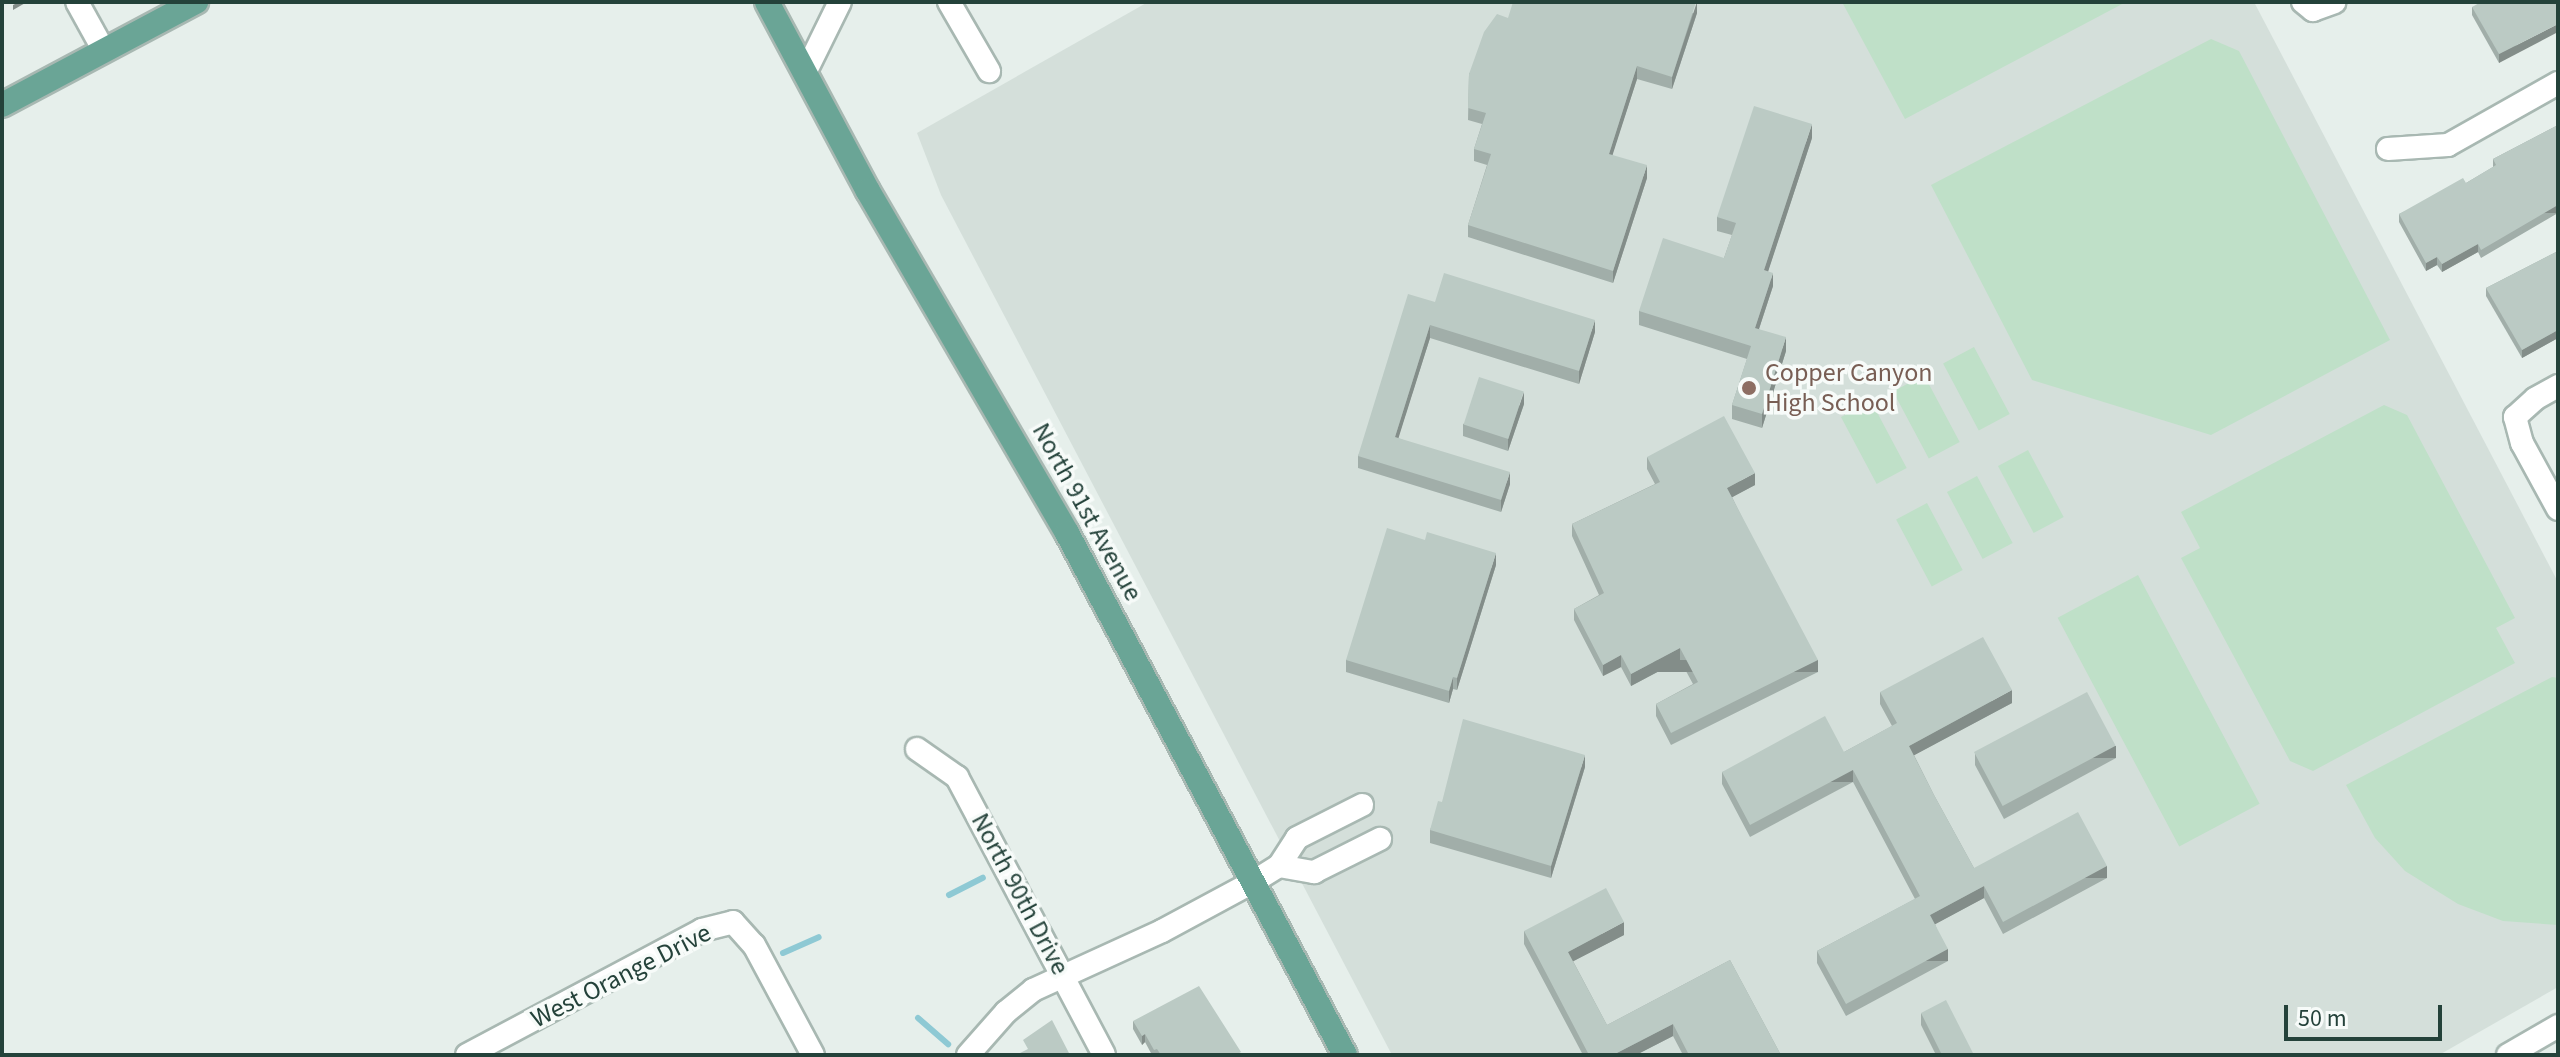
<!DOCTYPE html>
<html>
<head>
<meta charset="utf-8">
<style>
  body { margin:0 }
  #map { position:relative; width:2560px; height:1057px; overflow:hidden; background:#e6efeb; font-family:"Source Sans 3",sans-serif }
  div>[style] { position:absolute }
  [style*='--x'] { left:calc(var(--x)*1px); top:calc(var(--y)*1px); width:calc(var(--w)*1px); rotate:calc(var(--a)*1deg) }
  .built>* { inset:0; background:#d4dfda }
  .green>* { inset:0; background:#bfe0c8; transform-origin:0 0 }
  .stream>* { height:6px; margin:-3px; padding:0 3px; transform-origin:3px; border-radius:3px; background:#8ec9d4 }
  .roads { filter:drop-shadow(2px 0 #a8b8b2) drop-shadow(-2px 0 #a8b8b2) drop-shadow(0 2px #a8b8b2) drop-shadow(0 -2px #a8b8b2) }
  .minor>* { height:22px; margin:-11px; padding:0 11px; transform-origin:11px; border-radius:11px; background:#fff }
  .major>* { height:24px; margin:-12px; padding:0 12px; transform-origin:12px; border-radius:12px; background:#6aa596 }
  .wall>* { inset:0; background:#a1aea9 }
  .shaded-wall>* { inset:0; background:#838d89; transform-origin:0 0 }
  .building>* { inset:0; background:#bbcac4; transform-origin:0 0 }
  .dots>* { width:22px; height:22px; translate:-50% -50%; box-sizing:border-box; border:4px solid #f7fbf9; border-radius:50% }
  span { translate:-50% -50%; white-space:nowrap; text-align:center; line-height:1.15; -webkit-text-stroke:7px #f7fbf9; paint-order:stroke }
  .education-label { font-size:26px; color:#785e54 }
  .left { translate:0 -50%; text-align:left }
  .street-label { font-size:26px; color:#24423a }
  .frame { position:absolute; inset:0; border:4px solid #24423a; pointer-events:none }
  .scale { position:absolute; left:2284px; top:1005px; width:158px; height:36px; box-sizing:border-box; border:4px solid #24423a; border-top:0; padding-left:10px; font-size:24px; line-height:28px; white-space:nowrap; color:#24423a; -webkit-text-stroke:6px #f7fbf9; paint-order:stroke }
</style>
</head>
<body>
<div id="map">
  <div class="built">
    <i style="clip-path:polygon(1148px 2px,2254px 2px,2558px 582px,2558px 987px,2439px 1055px,1392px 1055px,941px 195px,917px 133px)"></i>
  </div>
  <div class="green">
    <i style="clip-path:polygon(1842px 2px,2126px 2px,1905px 119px)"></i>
    <i style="clip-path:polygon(2211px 39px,2239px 51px,2390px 340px,2211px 435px,2032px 380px,1931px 185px)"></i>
    <i style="left:1974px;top:347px;width:76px;height:35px;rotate:62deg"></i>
    <i style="left:1924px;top:375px;width:76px;height:35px;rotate:62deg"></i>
    <i style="left:1871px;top:401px;width:76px;height:34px;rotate:62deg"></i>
    <i style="clip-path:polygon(2384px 405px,2407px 415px,2515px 618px,2496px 628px,2515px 663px,2313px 771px,2290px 761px,2181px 558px,2200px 548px,2181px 512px)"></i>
    <i style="left:2028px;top:450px;width:76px;height:34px;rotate:62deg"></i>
    <i style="left:1977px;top:476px;width:76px;height:34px;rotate:62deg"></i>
    <i style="left:1927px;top:503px;width:76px;height:35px;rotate:62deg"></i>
    <i style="left:2138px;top:575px;width:259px;height:91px;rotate:62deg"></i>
    <i style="clip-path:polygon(2552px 677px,2558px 678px,2558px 925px,2503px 921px,2458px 904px,2405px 871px,2375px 838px,2346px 785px)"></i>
  </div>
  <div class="stream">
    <i style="--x:949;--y:895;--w:38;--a:-27"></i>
    <i style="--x:783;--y:953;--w:39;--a:-24"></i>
    <i style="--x:918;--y:1018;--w:40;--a:41"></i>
  </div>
  <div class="roads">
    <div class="minor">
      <i style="--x:77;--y:2;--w:56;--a:61.1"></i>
      <i style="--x:949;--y:2;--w:80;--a:59.9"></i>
      <i style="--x:2303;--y:2;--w:13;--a:39"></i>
      <i style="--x:2313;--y:10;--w:23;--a:-20"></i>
      <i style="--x:805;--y:73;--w:79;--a:-63.8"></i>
      <i style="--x:2388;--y:149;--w:60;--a:-3.8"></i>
      <i style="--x:2448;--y:145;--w:126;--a:-29.4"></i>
      <i style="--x:2558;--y:386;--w:26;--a:151"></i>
      <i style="--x:2535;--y:399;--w:27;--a:138"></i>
      <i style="--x:2515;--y:417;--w:27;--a:75"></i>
      <i style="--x:2522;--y:443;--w:75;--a:61.4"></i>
      <i style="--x:917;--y:749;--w:49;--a:35"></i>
      <i style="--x:957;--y:777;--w:314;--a:62.1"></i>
      <i style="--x:1279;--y:866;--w:36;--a:10"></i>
      <i style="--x:1314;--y:872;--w:74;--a:-26.6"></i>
      <i style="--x:467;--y:1055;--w:266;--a:-28"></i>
      <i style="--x:702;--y:930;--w:32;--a:-14"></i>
      <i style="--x:733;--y:922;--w:31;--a:48"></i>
      <i style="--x:754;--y:945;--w:125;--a:61.8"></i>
      <i style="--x:968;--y:1055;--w:57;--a:-48.5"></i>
      <i style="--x:1006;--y:1012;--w:35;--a:-39"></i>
      <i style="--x:1033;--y:990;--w:142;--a:-24.6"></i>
      <i style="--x:1162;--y:931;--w:103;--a:-28.3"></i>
      <i style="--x:1253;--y:882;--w:31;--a:-32"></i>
      <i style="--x:1279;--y:866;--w:33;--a:-57"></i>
      <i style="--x:1297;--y:838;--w:73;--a:-26.9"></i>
      <i style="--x:2508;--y:1055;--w:58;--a:-30.1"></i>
    </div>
    <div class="major">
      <i style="--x:767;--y:2;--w:214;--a:61.9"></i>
      <i style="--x:868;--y:191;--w:396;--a:59.8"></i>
      <i style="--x:1067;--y:533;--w:591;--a:61.96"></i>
      <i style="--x:2;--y:105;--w:220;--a:-28"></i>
    </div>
  </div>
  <div class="wall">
    <i style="clip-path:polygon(2558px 2px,2499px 63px,2472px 15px,2472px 7px)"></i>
    <i style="clip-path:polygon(1697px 13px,1672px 89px,1637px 79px,1612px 155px,1647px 178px,1613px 283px,1468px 237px,1468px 225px,1487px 165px,1474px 161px,1474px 149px,1482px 124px,1468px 120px,1469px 74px,1508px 18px)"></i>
    <i style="clip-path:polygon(2558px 125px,2558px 213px,2481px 258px,2478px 252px,2442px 272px,2437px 265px,2426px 271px,2399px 222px,2399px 214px,2466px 183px,2493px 167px,2493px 159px)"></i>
    <i style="clip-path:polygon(1812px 138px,1768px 271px,1773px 286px,1759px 329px,1786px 351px,1762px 428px,1732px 419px,1732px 405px,1747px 359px,1639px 325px,1639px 311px,1724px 258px,1732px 235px,1717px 231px,1717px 217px)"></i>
    <i style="clip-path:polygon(2558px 251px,2558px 338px,2522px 358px,2486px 296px,2486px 288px)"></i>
    <i style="clip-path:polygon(1435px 302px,1595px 332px,1579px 384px,1430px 338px,1398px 438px,1510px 484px,1501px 512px,1358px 468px,1358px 456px)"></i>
    <i style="clip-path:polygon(1524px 404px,1508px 451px,1463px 436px,1463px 424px)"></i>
    <i style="clip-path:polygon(1647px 457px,1755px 485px,1732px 497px,1818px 672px,1671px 745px,1656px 716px,1656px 704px,1693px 684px,1680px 660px,1631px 686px,1621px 667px,1603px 676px,1574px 620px,1574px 609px,1599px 595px,1572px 536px,1572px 524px,1655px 484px,1647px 469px)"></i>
    <i style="clip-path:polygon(1496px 565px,1457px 690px,1453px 689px,1449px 703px,1346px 672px,1346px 660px)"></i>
    <i style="clip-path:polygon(1880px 692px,2012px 703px,1914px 755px,1934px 795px,1974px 868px,2107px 878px,2003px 934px,1984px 898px,1935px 924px,1948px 961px,1846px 1016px,1817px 963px,1817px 951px,1915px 899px,1853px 782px,1750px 837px,1722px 784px,1722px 772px,1844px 752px,1892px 726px,1880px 704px)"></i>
    <i style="clip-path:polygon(1975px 753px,2116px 758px,2004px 819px,1975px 765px)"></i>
    <i style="clip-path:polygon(1585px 767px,1551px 878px,1430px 843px,1430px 830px,1442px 802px)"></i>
    <i style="clip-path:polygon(1524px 931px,1624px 935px,1573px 961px,1607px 1025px,1730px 960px,1781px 1055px,1683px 1055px,1673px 1036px,1636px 1055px,1583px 1055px,1524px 944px)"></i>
    <i style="clip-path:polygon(1921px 1013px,1974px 1055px,1936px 1055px,1921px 1025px)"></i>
    <i style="clip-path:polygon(1133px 1021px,1241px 1055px,1152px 1055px,1145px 1042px,1142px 1045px,1133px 1029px)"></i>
  </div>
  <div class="shaded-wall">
    <i style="clip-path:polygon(19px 2px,27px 2px,13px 10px,13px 5px)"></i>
    <i style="clip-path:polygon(1697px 2px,1697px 13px,1672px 89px,1672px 77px)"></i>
    <i style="clip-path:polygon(2558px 24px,2558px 32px,2499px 63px,2499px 54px)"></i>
    <i style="clip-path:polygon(1637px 66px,1637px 79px,1609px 166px,1609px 154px)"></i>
    <i style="clip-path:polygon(1812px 124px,1812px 138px,1764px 284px,1764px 270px)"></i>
    <i style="clip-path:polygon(1647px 165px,1647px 178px,1613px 283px,1613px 271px)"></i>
    <i style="left:2558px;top:205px;width:8px;height:89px;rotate:90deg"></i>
    <i style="clip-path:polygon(2478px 244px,2478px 252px,2442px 272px,2442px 264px)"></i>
    <i style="clip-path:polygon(2437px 257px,2437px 265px,2426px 271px,2426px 263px)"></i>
    <i style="clip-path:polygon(1773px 273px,1773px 286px,1755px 341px,1755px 328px)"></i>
    <i style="clip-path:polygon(1595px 320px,1595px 332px,1579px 384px,1579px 371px)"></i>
    <i style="clip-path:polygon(1430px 325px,1430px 338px,1395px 449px,1395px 437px)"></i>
    <i style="clip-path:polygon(2558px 330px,2558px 338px,2522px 358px,2522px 350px)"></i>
    <i style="clip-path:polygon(1786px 337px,1786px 351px,1762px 428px,1762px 414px)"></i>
    <i style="clip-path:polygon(1524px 392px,1524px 404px,1508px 451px,1508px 439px)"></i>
    <i style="clip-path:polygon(1510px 472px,1510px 484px,1501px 512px,1501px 500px)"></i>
    <i style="clip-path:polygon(1755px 473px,1755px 485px,1727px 500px,1727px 488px)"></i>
    <i style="clip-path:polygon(1496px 553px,1496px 565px,1457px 690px,1457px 678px)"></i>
    <i style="clip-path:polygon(1680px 648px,1680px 660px,1631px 686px,1631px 674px)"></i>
    <i style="clip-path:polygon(1621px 655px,1621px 667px,1603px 676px,1603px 665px)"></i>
    <i style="left:1818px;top:660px;width:12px;height:164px;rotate:90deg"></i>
    <i style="clip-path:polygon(1453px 677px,1453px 689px,1449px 703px,1449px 691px)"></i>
    <i style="clip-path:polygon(2012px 690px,2012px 703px,1909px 758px,1909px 746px)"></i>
    <i style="left:2116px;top:746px;width:12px;height:128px;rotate:90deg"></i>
    <i style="clip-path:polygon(1585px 755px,1585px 767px,1551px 878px,1551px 866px)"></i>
    <i style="left:1853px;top:770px;width:12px;height:117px;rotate:90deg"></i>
    <i style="left:2107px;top:866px;width:12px;height:118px;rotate:90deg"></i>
    <i style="clip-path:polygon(1984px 886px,1984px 898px,1930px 927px,1930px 915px)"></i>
    <i style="clip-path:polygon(1624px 922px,1624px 935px,1568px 964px,1568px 952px)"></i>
    <i style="left:1948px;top:949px;width:12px;height:116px;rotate:90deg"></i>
    <i style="clip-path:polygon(1673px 1024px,1673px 1036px,1636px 1055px,1613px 1055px)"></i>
    <i style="clip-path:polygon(1145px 1034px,1145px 1042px,1142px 1045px,1142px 1036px)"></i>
  </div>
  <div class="building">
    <i style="clip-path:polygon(1513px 2px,1696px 2px,1672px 77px,1637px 66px,1609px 154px,1647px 165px,1613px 271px,1468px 225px,1491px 154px,1474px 149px,1486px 113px,1468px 108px,1469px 74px,1484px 32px,1497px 14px,1508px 18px)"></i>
    <i style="clip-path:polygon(2481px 2px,2558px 2px,2558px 24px,2499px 54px,2472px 7px)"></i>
    <i style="clip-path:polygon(1754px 106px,1812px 124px,1764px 270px,1773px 273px,1755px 328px,1786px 337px,1762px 414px,1732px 405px,1751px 346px,1639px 311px,1663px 238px,1724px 258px,1736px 223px,1717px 217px)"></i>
    <i style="clip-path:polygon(2558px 125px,2558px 205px,2481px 250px,2478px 244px,2442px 264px,2437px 257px,2426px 263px,2399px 214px,2463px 178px,2466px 183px,2496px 165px,2493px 159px)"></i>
    <i style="clip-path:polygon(2558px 251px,2558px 330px,2522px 350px,2486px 288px)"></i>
    <i style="clip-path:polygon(1444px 273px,1595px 320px,1579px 371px,1430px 325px,1395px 437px,1510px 472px,1501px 500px,1358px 456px,1408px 294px,1435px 302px)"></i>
    <i style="left:1479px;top:377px;width:47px;height:50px;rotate:18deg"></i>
    <i style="clip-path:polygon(1724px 416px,1755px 473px,1727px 488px,1818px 660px,1671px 733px,1656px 704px,1698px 682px,1680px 648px,1631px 674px,1621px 655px,1603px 665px,1574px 609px,1604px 593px,1572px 524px,1660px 482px,1647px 457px)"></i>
    <i style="clip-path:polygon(1387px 528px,1425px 540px,1427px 532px,1496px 553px,1457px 678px,1453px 677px,1449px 691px,1346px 660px)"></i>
    <i style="clip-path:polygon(1983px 637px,2012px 690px,1909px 746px,1934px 795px,1974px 868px,2078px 812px,2107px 866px,2003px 922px,1984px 886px,1930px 915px,1948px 949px,1846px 1004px,1817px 951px,1920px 896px,1853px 770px,1750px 825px,1722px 772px,1825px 716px,1844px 752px,1897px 723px,1880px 692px)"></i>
    <i style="left:2087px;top:692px;width:61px;height:128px;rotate:62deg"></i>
    <i style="clip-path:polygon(1463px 719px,1585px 755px,1551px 866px,1430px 830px,1438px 801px,1442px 802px)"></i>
    <i style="clip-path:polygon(1606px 888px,1624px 922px,1568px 952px,1607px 1025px,1730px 960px,1781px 1055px,1689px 1055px,1673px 1024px,1613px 1055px,1589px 1055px,1524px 931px)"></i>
    <i style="clip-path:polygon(1199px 986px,1241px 1052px,1236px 1055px,1161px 1055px,1157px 1049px,1154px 1050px,1145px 1034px,1142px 1036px,1133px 1021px)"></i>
    <i style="clip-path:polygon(1946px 1000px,1974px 1055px,1942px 1055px,1921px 1013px)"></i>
    <i style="clip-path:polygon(1052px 1020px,1070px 1055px,1016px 1055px,1028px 1049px,1023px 1040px)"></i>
  </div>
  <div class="dots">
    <i style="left:1749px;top:388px;background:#8d6e63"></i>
  </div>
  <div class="education-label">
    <span class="left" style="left:1765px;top:388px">Copper Canyon<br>High School</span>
  </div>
  <div class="street-label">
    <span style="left:1087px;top:512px;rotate:61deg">North 91st Avenue</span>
    <span style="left:1020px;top:894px;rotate:62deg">North 90th Drive</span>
    <span style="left:621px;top:976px;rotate:-27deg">West Orange Drive</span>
  </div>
  <div class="frame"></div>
  <div class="scale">50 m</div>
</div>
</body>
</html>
